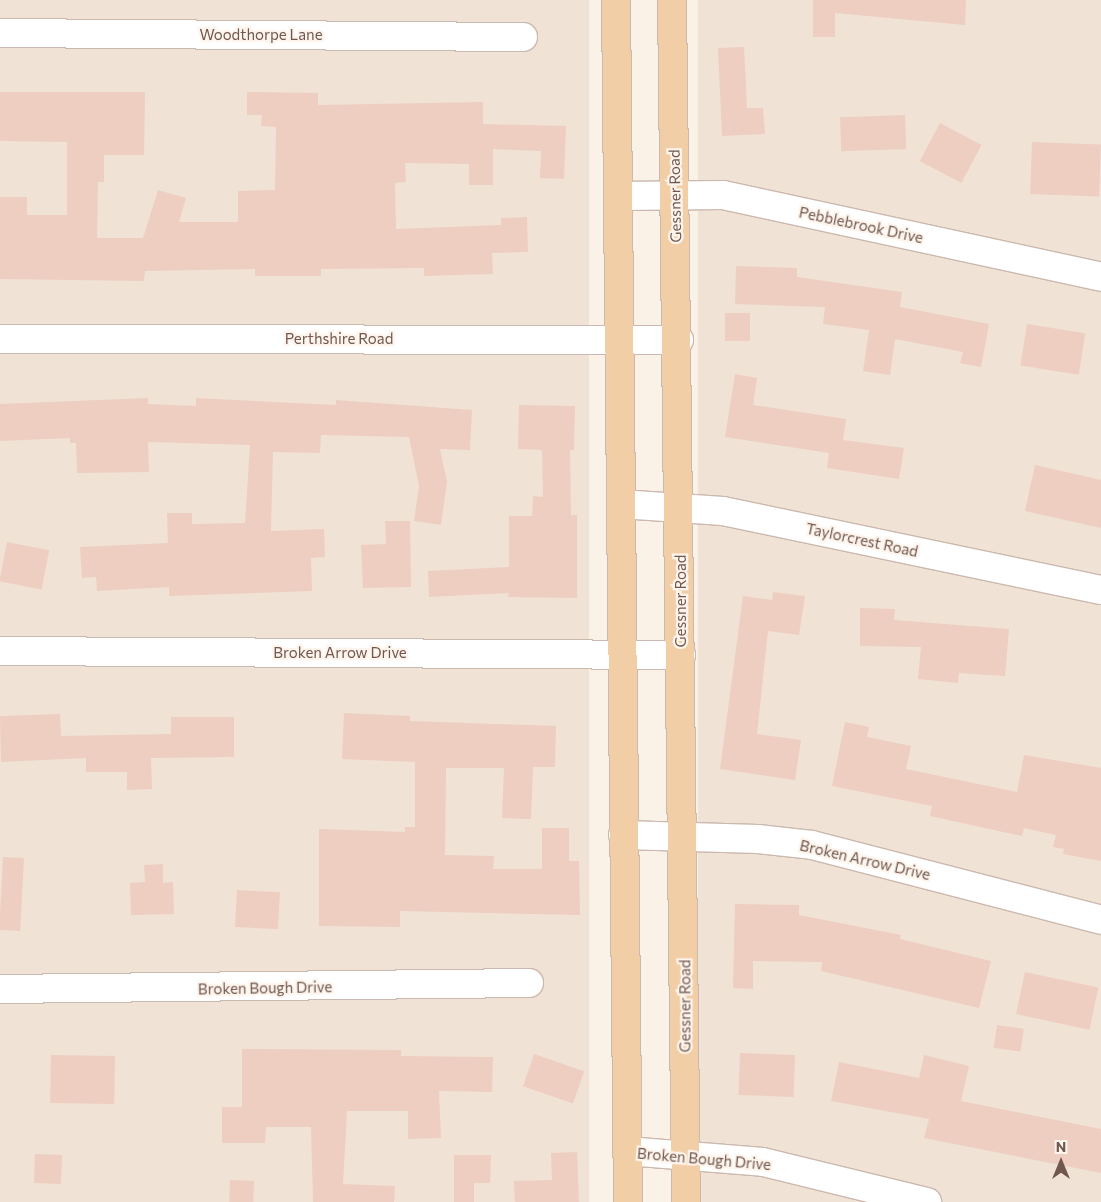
<!DOCTYPE html>
<html>
<head>
<meta charset="utf-8">
<style>
  body { margin:0 }
  #map { position:relative; width:1101px; height:1202px; overflow:hidden; background:#faf1e7; font-family:Commissioner,sans-serif }
  div>[style] { position:absolute }
  [style*='--x'] { left:calc(var(--x)*1px); top:calc(var(--y)*1px); width:calc(var(--w)*1px); rotate:calc(var(--a)*1deg) }
  .residential>* { inset:0; background:#f1e2d6; transform-origin:0 0 }
  .building>* { inset:0; background:#edcec1; transform-origin:0 0 }
  .roads { filter:drop-shadow(1px 0 #cbb8ae) drop-shadow(-1px 0 #cbb8ae) drop-shadow(0 1px #cbb8ae) drop-shadow(0 -1px #cbb8ae) }
  .minor>* { height:28px; margin:-14px; padding:0 14px; transform-origin:14px; border-radius:14px; background:#fff }
  .major>* { height:28px; margin:-14px; padding:0 14px; transform-origin:14px; border-radius:14px; background:#f2cea6 }
  span { translate:-50% -50%; white-space:nowrap; text-align:center; line-height:1.15; -webkit-text-stroke:4.5px #fdf5ed; paint-order:stroke }
  .street-label { font-size:15px; color:#71574e }
  .north { position:absolute; left:1036px; top:1137px; width:50px; height:50px; -webkit-text-stroke:4px #fdf5ed; paint-order:stroke; rotate:0deg; font-size:14px; font-weight:700; line-height:20px; text-align:center; color:#71574e }
  .north::after { content:''; display:block; margin:auto; width:18px; height:22px; background:#71574e; clip-path:polygon(50% 0,100% 100%,50% 72%,0 100%) }
</style>
</head>
<body>
<div id="map">
  <div class="residential">
    <i style="left:0;top:0;width:589px;height:1202px"></i>
    <i style="left:698px;top:0;width:403px;height:1202px"></i>
  </div>
  <div class="building">
    <i style="left:813px;top:0;width:22px;height:37px"></i>
    <i style="clip-path:polygon(835px 0,966px 0,965px 25px,835px 13px)"></i>
    <i style="clip-path:polygon(744px 47px,747px 108px,763px 108px,765px 134px,722px 136px,718px 48px)"></i>
    <i style="clip-path:polygon(0 92px,145px 92px,144px 155px,104px 155px,104px 182px,98px 182px,97px 238px,143px 238px,158px 190px,186px 198px,179px 222px,238px 222px,238px 191px,275px 190px,276px 127px,261px 126px,262px 115px,247px 115px,247px 92px,318px 93px,318px 105px,483px 102px,483px 124px,566px 126px,564px 179px,540px 178px,541px 151px,493px 149px,493px 185px,469px 185px,469px 164px,405px 163px,406px 182px,395px 183px,396px 229px,501px 225px,501px 218px,527px 217px,528px 252px,492px 253px,493px 274px,424px 276px,424px 268px,321px 269px,321px 276px,255px 276px,255px 269px,145px 271px,144px 281px,0 279px,0 197px,27px 197px,27px 215px,67px 215px,67px 142px,0 141px)"></i>
    <i style="left:905px;top:115px;width:34px;height:65px;rotate:88deg"></i>
    <i style="left:940px;top:123px;width:47px;height:43px;rotate:28deg"></i>
    <i style="left:1032px;top:142px;width:69px;height:52px;rotate:2deg"></i>
    <i style="clip-path:polygon(736px 266px,797px 268px,797px 277px,902px 292px,900px 307px,989px 324px,981px 367px,960px 363px,963px 352px,895px 339px,890px 375px,863px 371px,869px 330px,823px 324px,825px 307px,735px 304px)"></i>
    <i style="left:725px;top:313px;width:25px;height:28px"></i>
    <i style="left:1027px;top:324px;width:59px;height:42px;rotate:9deg"></i>
    <i style="clip-path:polygon(735px 374px,757px 378px,753px 405px,846px 419px,843px 440px,904px 448px,899px 479px,827px 468px,829px 453px,725px 437px)"></i>
    <i style="clip-path:polygon(148px 398px,148px 404px,196px 406px,196px 398px,336px 405px,336px 400px,472px 410px,470px 450px,440px 449px,447px 482px,441px 525px,414px 521px,419px 486px,409px 437px,321px 435px,320px 453px,273px 452px,271px 531px,324px 529px,325px 557px,311px 558px,312px 591px,169px 596px,169px 587px,97px 591px,96px 577px,82px 578px,80px 547px,168px 543px,167px 513px,192px 513px,192px 524px,245px 523px,250px 445px,148px 442px,149px 472px,77px 473px,76px 443px,70px 443px,70px 438px,0 441px,0 404px)"></i>
    <i style="clip-path:polygon(519px 405px,575px 406px,574px 450px,570px 450px,571px 515px,577px 515px,577px 598px,508px 597px,509px 593px,429px 597px,428px 571px,509px 567px,509px 516px,532px 516px,533px 496px,543px 497px,542px 450px,518px 449px)"></i>
    <i style="clip-path:polygon(1035px 465px,1101px 480px,1101px 528px,1025px 511px)"></i>
    <i style="clip-path:polygon(385px 521px,410px 521px,411px 587px,363px 588px,361px 545px,386px 544px)"></i>
    <i style="left:7px;top:542px;width:43px;height:40px;rotate:11deg"></i>
    <i style="clip-path:polygon(773px 592px,805px 596px,799px 635px,768px 631px,757px 734px,801px 740px,795px 780px,720px 769px,743px 596px,772px 600px)"></i>
    <i style="clip-path:polygon(860px 608px,895px 609px,894px 620px,1009px 629px,1005px 676px,959px 673px,958px 683px,918px 679px,921px 647px,860px 646px)"></i>
    <i style="clip-path:polygon(344px 713px,410px 716px,410px 721px,556px 726px,555px 767px,533px 767px,531px 819px,502px 818px,504px 768px,446px 768px,445px 855px,494px 856px,493px 869px,542px 869px,542px 828px,569px 828px,569px 861px,579px 861px,580px 915px,400px 911px,400px 927px,319px 926px,319px 829px,405px 832px,405px 827px,415px 827px,415px 762px,342px 759px)"></i>
    <i style="clip-path:polygon(60px 714px,61px 736px,171px 734px,171px 717px,234px 717px,234px 757px,151px 758px,152px 789px,127px 790px,127px 772px,86px 772px,86px 758px,1px 762px,0 716px)"></i>
    <i style="clip-path:polygon(845px 722px,869px 727px,867px 737px,911px 746px,906px 769px,1017px 792px,1024px 755px,1101px 768px,1101px 861px,1063px 854px,1064px 849px,1053px 847px,1056px 835px,1024px 828px,1022px 836px,930px 816px,932px 806px,832px 786px)"></i>
    <i style="left:3px;top:857px;width:21px;height:73px;rotate:3deg"></i>
    <i style="clip-path:polygon(163px 864px,163px 883px,173px 882px,174px 914px,131px 915px,130px 883px,145px 882px,144px 865px)"></i>
    <i style="left:237px;top:890px;width:43px;height:37px;rotate:3deg"></i>
    <i style="clip-path:polygon(735px 904px,799px 905px,799px 915px,901px 935px,900px 939px,991px 961px,979px 1008px,821px 971px,822px 962px,753px 961px,753px 989px,733px 988px)"></i>
    <i style="left:1025px;top:972px;width:75px;height:43px;rotate:12deg"></i>
    <i style="left:997px;top:1025px;width:27px;height:23px;rotate:8deg"></i>
    <i style="clip-path:polygon(242px 1049px,401px 1050px,401px 1056px,493px 1057px,492px 1092px,439px 1091px,441px 1138px,408px 1139px,408px 1111px,347px 1111px,343px 1184px,395px 1186px,394px 1202px,313px 1202px,311px 1127px,266px 1127px,265px 1143px,222px 1143px,222px 1107px,242px 1107px)"></i>
    <i style="left:740px;top:1053px;width:55px;height:42px;rotate:2deg"></i>
    <i style="left:534px;top:1054px;width:53px;height:34px;rotate:19deg"></i>
    <i style="left:51px;top:1055px;width:64px;height:48px;rotate:1deg"></i>
    <i style="clip-path:polygon(924px 1055px,969px 1066px,961px 1101px,1101px 1129px,1101px 1173px,924px 1138px,929px 1119px,831px 1101px,839px 1062px,919px 1078px)"></i>
    <i style="clip-path:polygon(577px 1152px,579px 1202px,515px 1202px,514px 1181px,552px 1180px,551px 1153px)"></i>
    <i style="left:35px;top:1154px;width:27px;height:29px;rotate:2deg"></i>
    <i style="clip-path:polygon(454px 1155px,491px 1155px,490px 1183px,474px 1183px,474px 1202px,454px 1202px)"></i>
    <i style="left:230px;top:1180px;width:24px;height:22px;rotate:2deg"></i>
  </div>
  <div class="roads">
    <div class="minor">
      <i style="--x:0;--y:33;--w:523;--a:0.44"></i>
      <i style="--x:618;--y:196;--w:105;--a:-0.5"></i>
      <i style="--x:723;--y:195;--w:387;--a:12.2"></i>
      <i style="--x:0;--y:339;--w:679;--a:0.08"></i>
      <i style="--x:621;--y:504;--w:102;--a:3.9"></i>
      <i style="--x:723;--y:511;--w:386;--a:11.8"></i>
      <i style="--x:0;--y:651;--w:681;--a:0.34"></i>
      <i style="--x:623;--y:835;--w:135;--a:1.7"></i>
      <i style="--x:758;--y:839;--w:54;--a:6.3"></i>
      <i style="--x:812;--y:845;--w:299;--a:14.5"></i>
      <i style="--x:0;--y:989;--w:529;--a:-0.65"></i>
      <i style="--x:627;--y:1151;--w:136;--a:4.6"></i>
      <i style="--x:763;--y:1162;--w:169;--a:13.7"></i>
    </div>
    <div class="major">
      <i style="--x:616;--y:0;--w:1202;--a:89.43"></i>
      <i style="--x:672;--y:0;--w:1202;--a:89.33"></i>
    </div>
  </div>
  <div class="street-label">
    <span style="left:261px;top:35px">Woodthorpe Lane</span>
    <span style="left:675px;top:196px;rotate:-91deg">Gessner Road</span>
    <span style="left:861px;top:225px;rotate:12deg">Pebblebrook Drive</span>
    <span style="left:339px;top:339px">Perthshire Road</span>
    <span style="left:862px;top:540px;rotate:12deg">Taylorcrest Road</span>
    <span style="left:681px;top:601px;rotate:-90deg">Gessner Road</span>
    <span style="left:340px;top:653px">Broken Arrow Drive</span>
    <span style="left:865px;top:860px;rotate:13deg">Broken Arrow Drive</span>
    <span style="left:265px;top:988px;rotate:-1deg">Broken Bough Drive</span>
    <span style="left:685px;top:1006px;rotate:-90deg">Gessner Road</span>
    <span style="left:704px;top:1159px;rotate:5deg">Broken Bough Drive</span>
  </div>
  <div class="north">N</div>
</div>
</body>
</html>
